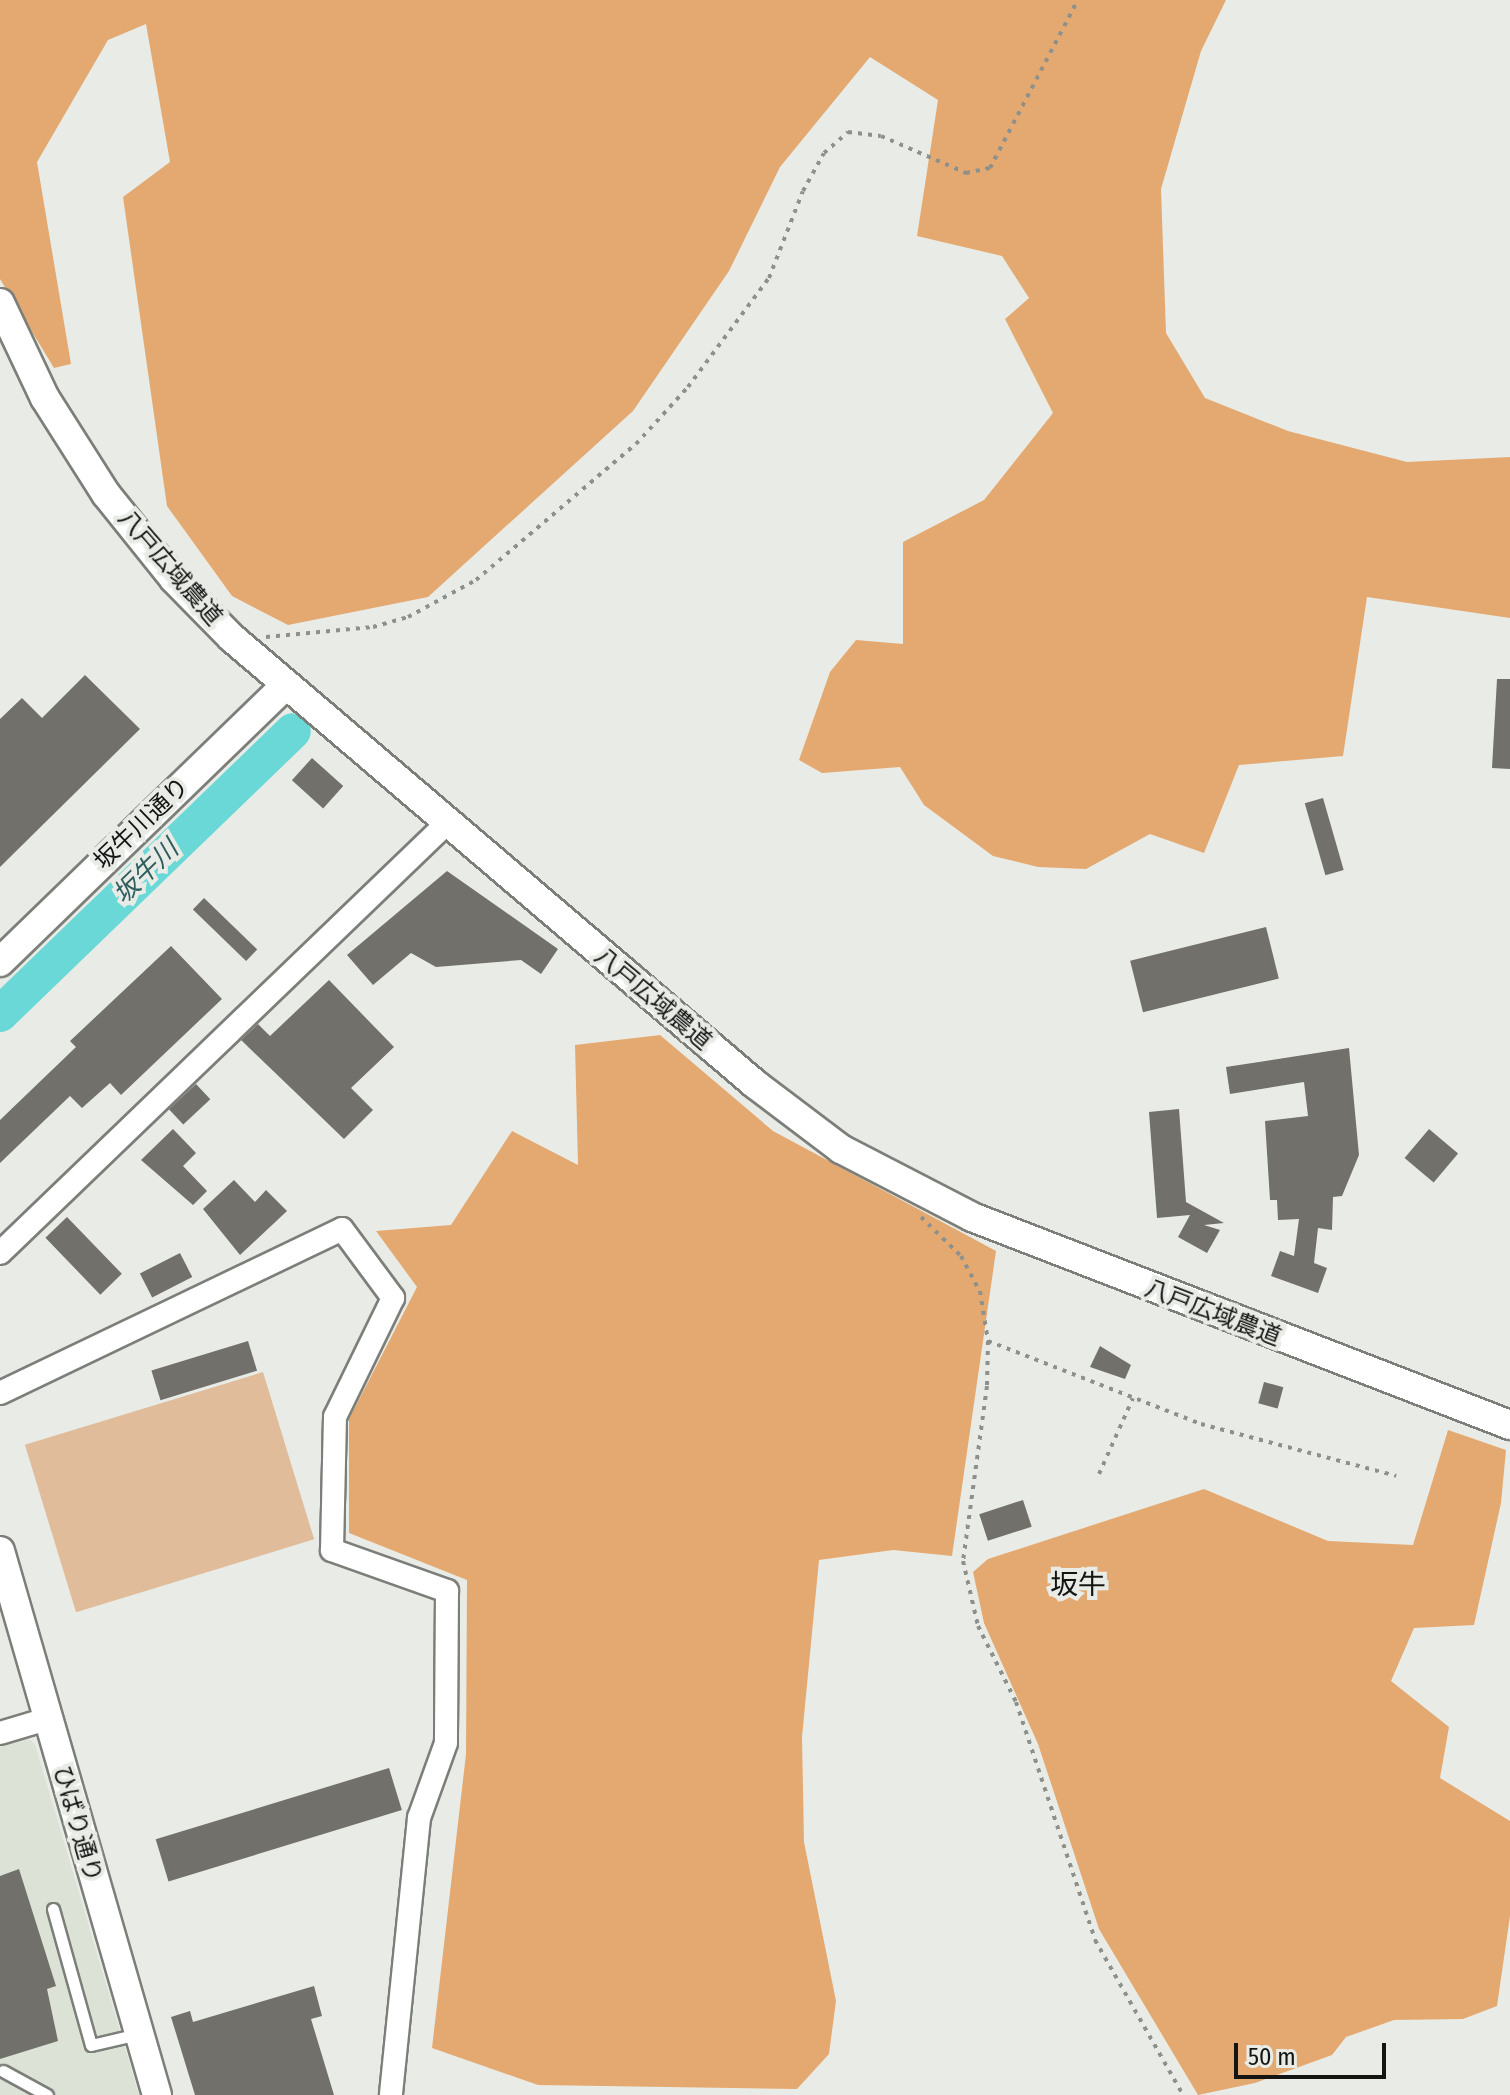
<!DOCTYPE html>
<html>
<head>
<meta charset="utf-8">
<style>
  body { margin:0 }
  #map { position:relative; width:1510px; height:2095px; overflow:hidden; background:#e9ece6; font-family:"Fira Sans Condensed","Noto Sans JP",sans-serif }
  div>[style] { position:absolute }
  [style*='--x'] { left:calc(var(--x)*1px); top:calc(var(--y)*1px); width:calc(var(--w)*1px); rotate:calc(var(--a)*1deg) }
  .built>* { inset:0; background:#dce3d6 }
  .green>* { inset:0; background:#e0bc9a; transform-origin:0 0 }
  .forest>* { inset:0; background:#e4a971 }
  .river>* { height:36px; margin:-18px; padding:0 18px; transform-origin:18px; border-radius:18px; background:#6ad8d7 }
  .building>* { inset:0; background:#71706a; transform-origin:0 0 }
  .path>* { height:4px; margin-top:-2px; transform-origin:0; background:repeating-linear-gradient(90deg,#8e908c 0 4px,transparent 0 10px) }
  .roads { filter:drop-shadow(2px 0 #7c7f79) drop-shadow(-2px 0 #7c7f79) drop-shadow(0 2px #7c7f79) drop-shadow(0 -2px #7c7f79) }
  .service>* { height:11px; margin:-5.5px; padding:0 5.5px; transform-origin:5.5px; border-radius:5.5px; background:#fff }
  .minor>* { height:22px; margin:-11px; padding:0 11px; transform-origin:11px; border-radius:11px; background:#fff }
  .tertiary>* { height:28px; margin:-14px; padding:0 14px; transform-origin:14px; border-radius:14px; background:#fff }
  span { translate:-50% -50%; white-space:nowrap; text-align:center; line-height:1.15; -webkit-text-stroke:8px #e9ece6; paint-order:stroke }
  .street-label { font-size:24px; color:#141513 }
  .water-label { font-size:26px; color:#2e5e5d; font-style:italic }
  .quarter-label { font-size:28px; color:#141513 }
  .scale { position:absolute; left:1234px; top:2043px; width:152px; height:36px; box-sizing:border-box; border:4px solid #141513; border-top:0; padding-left:10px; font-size:24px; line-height:28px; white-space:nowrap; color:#141513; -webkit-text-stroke:6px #e9ece6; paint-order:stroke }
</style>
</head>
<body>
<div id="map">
  <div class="built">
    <i style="clip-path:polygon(26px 1736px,35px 1744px,139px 2095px,0 2095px,0 1744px)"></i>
  </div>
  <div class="green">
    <i style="left:263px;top:1372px;width:175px;height:249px;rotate:73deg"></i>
  </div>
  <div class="forest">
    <i style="clip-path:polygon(0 0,1226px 0,1201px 51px,1161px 189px,1166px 333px,1205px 398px,1288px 431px,1407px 462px,1510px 457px,1510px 618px,1367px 597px,1343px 756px,1239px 765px,1204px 853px,1150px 834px,1086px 869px,1038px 867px,993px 856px,924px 805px,900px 767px,822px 773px,799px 760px,830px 672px,856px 640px,903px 644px,903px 542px,984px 500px,1053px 413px,1005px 319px,1029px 298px,1002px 256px,917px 236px,938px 100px,870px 57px,780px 167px,729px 271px,633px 411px,428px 597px,288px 625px,232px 596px,167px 506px,123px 197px,170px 162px,146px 24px,108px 40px,37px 162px,71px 364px,54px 368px,0 279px)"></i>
    <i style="clip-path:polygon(660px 1035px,773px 1131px,996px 1251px,952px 1556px,893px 1550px,819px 1560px,802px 1737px,804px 1842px,836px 2001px,829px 2054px,797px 2089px,538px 2085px,432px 2048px,466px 1754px,467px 1580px,349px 1533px,349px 1419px,417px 1287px,376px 1231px,451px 1225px,512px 1131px,578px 1165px,575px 1045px)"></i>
    <i style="clip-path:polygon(1448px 1430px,1506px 1450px,1501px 1503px,1474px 1625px,1414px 1628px,1391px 1681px,1449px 1727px,1440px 1778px,1510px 1821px,1510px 1916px,1497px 2006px,1463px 2019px,1394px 2020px,1346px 2037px,1332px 2055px,1255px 2083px,1198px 2095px,1099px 1929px,1038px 1744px,984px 1623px,973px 1572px,988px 1559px,1204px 1489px,1328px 1541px,1413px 1545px)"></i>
  </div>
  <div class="river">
    <i style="--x:0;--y:1014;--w:407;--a:-44"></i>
  </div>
  <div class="building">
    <i style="clip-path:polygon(85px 675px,140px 729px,0 867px,0 719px,22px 698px,42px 718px)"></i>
    <i style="clip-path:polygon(1497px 679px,1510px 679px,1510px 769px,1492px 768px)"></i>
    <i style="left:312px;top:758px;width:42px;height:30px;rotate:42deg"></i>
    <i style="left:1323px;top:798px;width:75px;height:19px;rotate:74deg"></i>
    <i style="clip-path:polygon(447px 871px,558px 949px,541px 974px,521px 960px,436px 967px,411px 953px,373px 985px,347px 955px)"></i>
    <i style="left:204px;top:898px;width:74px;height:16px;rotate:44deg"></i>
    <i style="left:1266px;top:927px;width:53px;height:140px;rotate:76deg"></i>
    <i style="clip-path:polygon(171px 946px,222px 999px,121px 1095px,110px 1083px,82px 1108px,70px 1096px,0 1163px,0 1120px,76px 1047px,70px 1041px)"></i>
    <i style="clip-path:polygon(329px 980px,394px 1047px,351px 1088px,373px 1110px,344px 1139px,241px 1040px,258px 1024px,270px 1036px)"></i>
    <i style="clip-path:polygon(1349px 1048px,1359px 1155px,1342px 1196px,1333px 1197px,1332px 1230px,1318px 1228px,1314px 1263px,1327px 1268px,1318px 1293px,1271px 1276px,1280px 1251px,1294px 1256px,1299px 1219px,1278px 1220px,1277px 1200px,1270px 1200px,1265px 1121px,1308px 1116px,1304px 1082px,1230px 1094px,1226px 1067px)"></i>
    <i style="left:196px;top:1084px;width:21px;height:37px;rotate:47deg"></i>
    <i style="clip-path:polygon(1179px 1109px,1186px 1202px,1224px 1223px,1204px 1225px,1220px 1230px,1207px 1253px,1178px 1237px,1190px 1215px,1157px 1218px,1149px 1112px)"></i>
    <i style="clip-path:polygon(173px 1129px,196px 1153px,183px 1166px,207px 1191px,193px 1205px,141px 1160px)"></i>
    <i style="left:1429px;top:1129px;width:38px;height:38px;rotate:40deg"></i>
    <i style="clip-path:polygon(234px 1180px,255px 1202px,266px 1190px,287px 1211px,240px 1255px,203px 1209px)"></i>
    <i style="left:67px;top:1217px;width:79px;height:30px;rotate:46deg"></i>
    <i style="left:180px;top:1253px;width:27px;height:45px;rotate:63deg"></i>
    <i style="left:248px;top:1341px;width:31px;height:101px;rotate:73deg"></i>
    <i style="clip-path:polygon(1100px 1346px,1131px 1365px,1125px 1379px,1090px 1367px)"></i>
    <i style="left:1264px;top:1382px;width:20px;height:22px;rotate:15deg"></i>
    <i style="left:1023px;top:1500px;width:28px;height:46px;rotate:72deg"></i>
    <i style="left:389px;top:1768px;width:44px;height:244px;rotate:73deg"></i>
    <i style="clip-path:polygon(19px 1869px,56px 1986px,47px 1989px,58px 2041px,0 2059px,0 1876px)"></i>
    <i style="clip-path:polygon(314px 1986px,322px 2016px,311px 2019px,334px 2095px,195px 2095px,171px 2017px,190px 2011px,193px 2022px)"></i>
  </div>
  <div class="path">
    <i style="--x:266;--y:637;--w:107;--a:-5.3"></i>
    <i style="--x:373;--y:627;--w:36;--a:-16"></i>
    <i style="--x:408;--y:617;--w:77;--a:-28.6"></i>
    <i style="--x:476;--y:580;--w:210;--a:-40.4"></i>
    <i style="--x:636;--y:444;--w:77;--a:-47.6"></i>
    <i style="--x:688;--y:387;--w:136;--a:-53.4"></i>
    <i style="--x:769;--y:278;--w:93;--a:-68.7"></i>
    <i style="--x:803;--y:191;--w:43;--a:-61.1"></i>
    <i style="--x:824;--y:153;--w:32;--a:-41"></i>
    <i style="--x:848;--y:132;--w:33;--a:7"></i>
    <i style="--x:881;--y:136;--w:93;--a:23.5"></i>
    <i style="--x:966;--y:173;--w:25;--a:-12"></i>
    <i style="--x:990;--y:168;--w:190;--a:-62.4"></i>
    <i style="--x:921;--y:1217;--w:56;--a:44.3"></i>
    <i style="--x:961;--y:1256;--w:40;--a:62"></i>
    <i style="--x:980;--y:1291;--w:51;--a:80.9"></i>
    <i style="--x:988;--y:1341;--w:45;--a:91.3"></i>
    <i style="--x:987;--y:1386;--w:177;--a:97.8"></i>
    <i style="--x:963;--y:1561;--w:67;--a:77"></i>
    <i style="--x:978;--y:1626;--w:85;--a:63.4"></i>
    <i style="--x:1016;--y:1702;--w:251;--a:71.6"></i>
    <i style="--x:1095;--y:1940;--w:178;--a:60.4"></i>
    <i style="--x:988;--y:1341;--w:229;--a:21.3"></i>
    <i style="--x:1201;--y:1424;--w:202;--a:14.9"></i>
    <i style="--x:1099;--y:1474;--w:83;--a:-65.9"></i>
  </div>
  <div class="roads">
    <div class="service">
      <i style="--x:53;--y:1909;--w:141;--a:74.4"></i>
      <i style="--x:91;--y:2045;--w:48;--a:-13.2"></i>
      <i style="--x:3;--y:2071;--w:50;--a:28.6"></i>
    </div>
    <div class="minor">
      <i style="--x:0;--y:1253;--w:619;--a:-43.89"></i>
      <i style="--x:0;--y:1393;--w:379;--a:-25.6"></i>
      <i style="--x:342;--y:1229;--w:86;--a:53.5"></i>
      <i style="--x:393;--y:1298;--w:132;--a:116"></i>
      <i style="--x:335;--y:1417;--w:133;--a:91.3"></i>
      <i style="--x:332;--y:1550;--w:122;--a:19.6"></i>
      <i style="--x:447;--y:1591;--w:152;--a:90.4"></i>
      <i style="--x:446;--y:1743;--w:80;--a:109.8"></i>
      <i style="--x:419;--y:1818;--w:278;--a:95.8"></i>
      <i style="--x:0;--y:1733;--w:49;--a:-16.6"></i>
    </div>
    <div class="tertiary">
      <i style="--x:0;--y:303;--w:105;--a:64.7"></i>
      <i style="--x:45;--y:398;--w:114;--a:57.6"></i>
      <i style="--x:106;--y:494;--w:109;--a:51.3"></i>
      <i style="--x:174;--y:579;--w:83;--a:45.5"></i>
      <i style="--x:232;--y:638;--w:687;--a:40.46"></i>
      <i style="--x:755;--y:1084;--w:108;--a:37.1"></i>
      <i style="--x:841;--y:1149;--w:148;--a:27.4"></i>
      <i style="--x:972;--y:1217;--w:577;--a:21.14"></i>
      <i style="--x:0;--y:962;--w:397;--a:-44.1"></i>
      <i style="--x:0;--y:1551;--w:566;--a:73.9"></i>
    </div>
  </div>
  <div class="street-label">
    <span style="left:170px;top:568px;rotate:49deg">八戸広域農道</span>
    <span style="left:142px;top:824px;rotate:-44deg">坂牛川通り</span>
    <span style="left:653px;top:999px;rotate:40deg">八戸広域農道</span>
    <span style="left:1213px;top:1313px;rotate:21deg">八戸広域農道</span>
    <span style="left:77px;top:1824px;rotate:74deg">ひばり通り</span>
  </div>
  <div class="water-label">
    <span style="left:146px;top:872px;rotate:-44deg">坂牛川</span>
  </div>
  <div class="quarter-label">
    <span style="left:1078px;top:1585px">坂牛</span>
  </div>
  <div class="scale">50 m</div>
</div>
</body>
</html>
